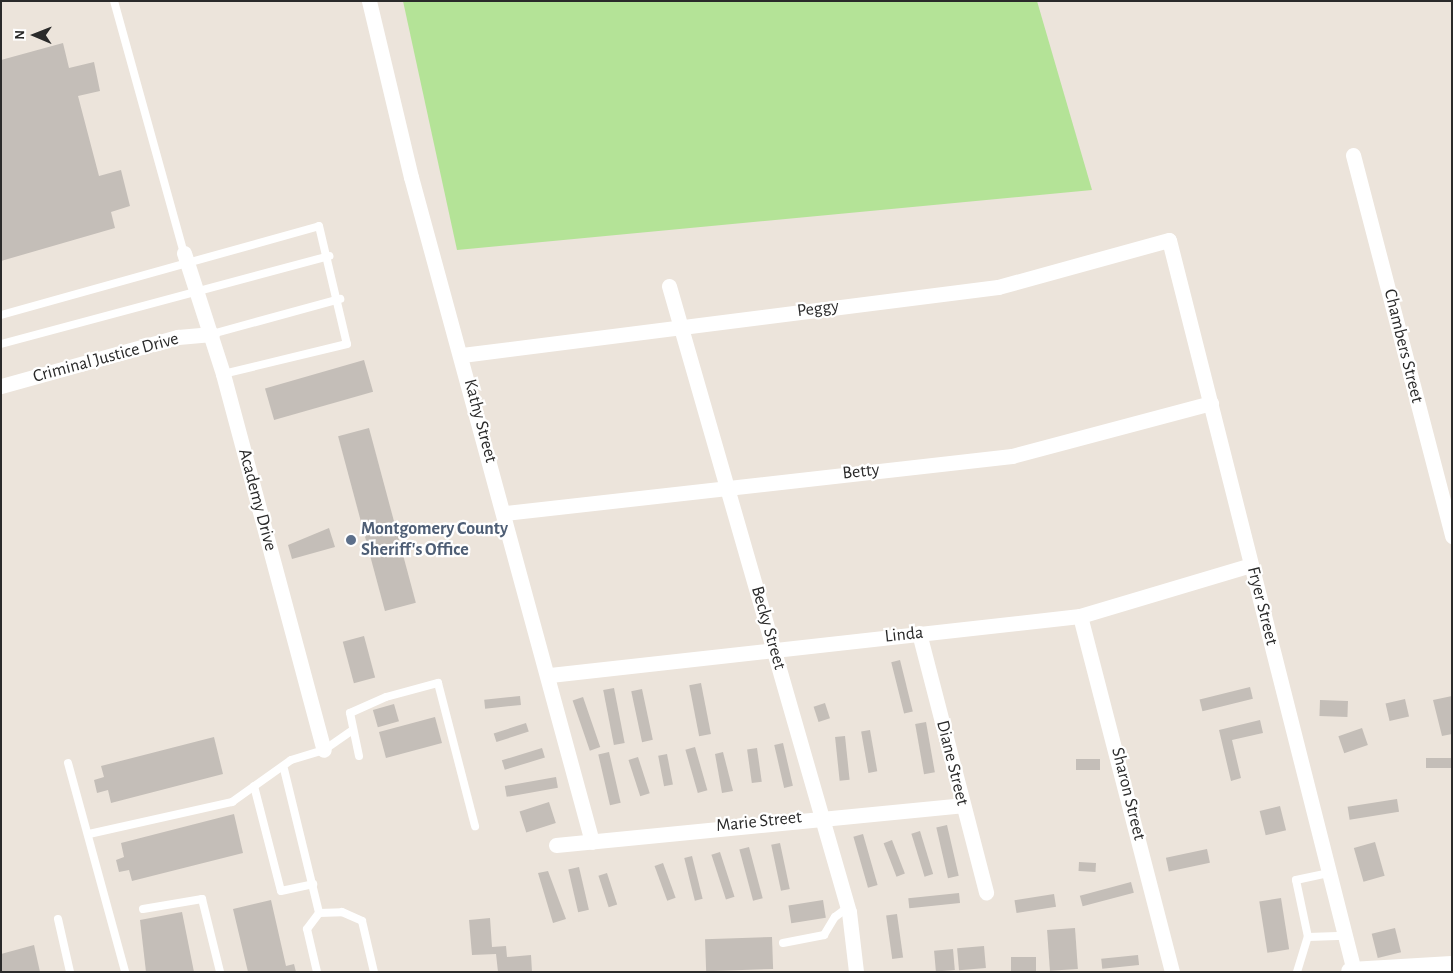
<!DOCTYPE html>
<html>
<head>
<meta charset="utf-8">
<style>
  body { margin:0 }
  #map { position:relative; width:1453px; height:973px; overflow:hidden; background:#ece4db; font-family:"Alegreya Sans",sans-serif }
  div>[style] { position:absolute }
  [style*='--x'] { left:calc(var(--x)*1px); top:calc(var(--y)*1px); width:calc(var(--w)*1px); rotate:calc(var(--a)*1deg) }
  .green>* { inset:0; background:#b4e397 }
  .building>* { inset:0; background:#c4beb8; transform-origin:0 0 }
  .lane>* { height:8px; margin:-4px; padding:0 4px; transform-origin:4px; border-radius:4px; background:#fff }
  .street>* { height:15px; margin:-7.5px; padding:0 7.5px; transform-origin:7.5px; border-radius:7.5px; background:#fff }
  .secondary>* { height:20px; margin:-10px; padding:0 10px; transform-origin:10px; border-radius:10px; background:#fff }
  .dots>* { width:14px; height:14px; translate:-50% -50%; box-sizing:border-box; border:2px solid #fff; border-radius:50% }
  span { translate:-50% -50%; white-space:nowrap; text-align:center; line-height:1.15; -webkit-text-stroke:4.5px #fff; paint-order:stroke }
  .street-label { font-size:18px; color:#2a2a2a }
  .service-label { font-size:18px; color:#4e5e75; font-weight:700 }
  .left { translate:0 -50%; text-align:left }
  .frame { position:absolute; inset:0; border:2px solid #2a2a2a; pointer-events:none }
  .north { position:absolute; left:10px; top:10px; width:50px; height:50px; -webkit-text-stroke:4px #fff; paint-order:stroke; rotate:271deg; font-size:14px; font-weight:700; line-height:20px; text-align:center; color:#2a2a2a }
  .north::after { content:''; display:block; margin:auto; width:18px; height:22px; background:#2a2a2a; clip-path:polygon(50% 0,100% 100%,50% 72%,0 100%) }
</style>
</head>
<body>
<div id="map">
  <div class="green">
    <i style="clip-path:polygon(403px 1px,1037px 1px,1092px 190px,457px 250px)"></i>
  </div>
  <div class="building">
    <i style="clip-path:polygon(63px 43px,69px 68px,94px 62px,100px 91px,78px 96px,99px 176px,121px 170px,130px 206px,111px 212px,115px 228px,1px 261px,1px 60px)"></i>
    <i style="left:364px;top:360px;width:33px;height:103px;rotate:74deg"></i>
    <i style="left:369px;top:428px;width:181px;height:32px;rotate:75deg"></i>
    <i style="clip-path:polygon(329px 528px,335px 547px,292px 559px,288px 545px)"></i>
    <i style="left:364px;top:636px;width:43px;height:22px;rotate:75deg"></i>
    <i style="left:900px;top:660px;width:53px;height:9px;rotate:76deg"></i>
    <i style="left:701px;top:683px;width:52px;height:12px;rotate:79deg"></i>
    <i style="left:1250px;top:687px;width:12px;height:52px;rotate:76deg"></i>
    <i style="left:614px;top:688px;width:56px;height:11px;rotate:79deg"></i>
    <i style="left:642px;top:689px;width:52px;height:11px;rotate:78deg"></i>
    <i style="left:520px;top:696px;width:9px;height:36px;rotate:84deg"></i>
    <i style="clip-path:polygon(1452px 696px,1452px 734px,1442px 736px,1433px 700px)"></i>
    <i style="left:583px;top:697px;width:53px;height:11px;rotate:71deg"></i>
    <i style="left:1405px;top:699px;width:18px;height:20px;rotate:77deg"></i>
    <i style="left:1320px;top:700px;width:28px;height:16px;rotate:2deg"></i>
    <i style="left:825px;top:703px;width:16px;height:12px;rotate:72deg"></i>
    <i style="left:394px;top:704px;width:18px;height:22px;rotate:74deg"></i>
    <i style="left:435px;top:717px;width:27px;height:58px;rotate:75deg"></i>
    <i style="clip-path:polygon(1260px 720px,1263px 733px,1232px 740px,1241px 778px,1231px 781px,1219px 730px)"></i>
    <i style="left:926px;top:722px;width:51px;height:11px;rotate:80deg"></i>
    <i style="left:526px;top:723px;width:9px;height:34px;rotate:72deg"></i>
    <i style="left:1362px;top:728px;width:18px;height:25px;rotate:71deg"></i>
    <i style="left:870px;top:730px;width:42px;height:9px;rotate:80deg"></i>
    <i style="left:845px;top:736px;width:44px;height:10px;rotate:84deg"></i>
    <i style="clip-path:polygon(214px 737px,223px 774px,111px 803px,108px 790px,97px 793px,94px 780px,104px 777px,101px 766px)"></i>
    <i style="left:783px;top:743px;width:44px;height:9px;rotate:77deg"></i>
    <i style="left:695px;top:747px;width:45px;height:10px;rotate:74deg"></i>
    <i style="left:542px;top:748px;width:10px;height:42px;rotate:73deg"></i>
    <i style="left:757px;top:748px;width:34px;height:10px;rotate:82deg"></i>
    <i style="left:609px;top:752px;width:52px;height:11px;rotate:77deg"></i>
    <i style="clip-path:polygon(723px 752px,733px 791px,722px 793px,715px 754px)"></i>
    <i style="left:667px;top:754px;width:31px;height:9px;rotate:79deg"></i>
    <i style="left:638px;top:757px;width:38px;height:10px;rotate:72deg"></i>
    <i style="left:1452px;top:758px;width:10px;height:26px;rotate:90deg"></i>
    <i style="left:1100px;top:759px;width:11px;height:24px;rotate:90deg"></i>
    <i style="left:556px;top:777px;width:11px;height:52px;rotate:80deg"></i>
    <i style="left:1397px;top:799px;width:13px;height:50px;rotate:81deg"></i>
    <i style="left:549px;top:802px;width:22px;height:31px;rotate:72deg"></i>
    <i style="left:1280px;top:806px;width:25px;height:21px;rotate:76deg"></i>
    <i style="clip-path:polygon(234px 814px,243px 853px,132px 881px,129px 870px,119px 872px,116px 860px,124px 857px,121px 843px)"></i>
    <i style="left:947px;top:825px;width:52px;height:11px;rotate:77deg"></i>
    <i style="left:920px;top:831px;width:45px;height:9px;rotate:73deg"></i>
    <i style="left:863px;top:834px;width:53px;height:10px;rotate:74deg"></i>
    <i style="left:892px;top:840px;width:36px;height:9px;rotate:69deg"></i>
    <i style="left:1375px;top:842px;width:35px;height:22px;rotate:74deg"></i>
    <i style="left:780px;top:843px;width:47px;height:9px;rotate:78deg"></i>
    <i style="left:749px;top:847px;width:53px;height:10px;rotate:75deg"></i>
    <i style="left:1207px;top:849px;width:14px;height:42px;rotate:78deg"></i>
    <i style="left:720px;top:852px;width:47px;height:9px;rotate:72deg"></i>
    <i style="left:692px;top:856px;width:44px;height:8px;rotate:76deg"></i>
    <i style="left:1079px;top:862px;width:17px;height:9px;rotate:3deg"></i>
    <i style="left:663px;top:863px;width:37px;height:9px;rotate:70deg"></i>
    <i style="left:579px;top:867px;width:44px;height:11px;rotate:77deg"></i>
    <i style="clip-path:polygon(548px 871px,566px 919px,553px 923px,538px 873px)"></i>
    <i style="left:607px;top:873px;width:33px;height:9px;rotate:72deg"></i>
    <i style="left:1131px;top:882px;width:11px;height:53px;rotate:75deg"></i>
    <i style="left:959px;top:893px;width:10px;height:51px;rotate:84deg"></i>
    <i style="left:1054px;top:894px;width:13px;height:40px;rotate:81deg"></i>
    <i style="left:1281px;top:898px;width:52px;height:22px;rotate:81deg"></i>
    <i style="clip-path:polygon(271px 900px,286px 966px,294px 964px,296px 972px,248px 972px,233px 909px)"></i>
    <i style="left:823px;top:900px;width:18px;height:35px;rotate:81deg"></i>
    <i style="clip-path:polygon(182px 912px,194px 972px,146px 972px,140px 920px)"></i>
    <i style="left:897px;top:914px;width:44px;height:11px;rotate:82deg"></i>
    <i style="clip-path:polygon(490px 918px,492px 947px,506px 946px,507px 957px,531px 955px,532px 972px,498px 972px,496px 954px,472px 955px,469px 920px)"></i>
    <i style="left:1075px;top:928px;width:41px;height:28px;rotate:86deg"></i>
    <i style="left:1395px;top:928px;width:25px;height:24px;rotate:76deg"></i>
    <i style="left:772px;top:937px;width:32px;height:67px;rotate:88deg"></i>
    <i style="clip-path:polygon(34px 945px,40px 972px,1px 972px,1px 954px)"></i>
    <i style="left:984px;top:946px;width:22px;height:27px;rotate:85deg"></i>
    <i style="left:953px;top:949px;width:21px;height:19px;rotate:85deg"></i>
    <i style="left:1138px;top:955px;width:10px;height:37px;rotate:84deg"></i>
    <i style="left:1011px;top:957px;width:25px;height:15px"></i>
  </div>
  <div class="lane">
    <i style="--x:114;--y:1;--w:262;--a:74.5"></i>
    <i style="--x:1;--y:315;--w:330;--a:-15.6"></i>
    <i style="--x:319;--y:226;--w:121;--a:76.7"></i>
    <i style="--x:347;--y:344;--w:128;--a:166.4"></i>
    <i style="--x:212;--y:334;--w:133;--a:-15.3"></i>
    <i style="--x:1;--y:344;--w:340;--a:-15"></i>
    <i style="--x:359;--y:756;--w:44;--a:-101.8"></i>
    <i style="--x:350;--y:713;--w:39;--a:-24"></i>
    <i style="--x:386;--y:697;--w:54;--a:-15.1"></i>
    <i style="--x:438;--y:683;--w:148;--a:75.5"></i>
    <i style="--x:68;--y:763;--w:217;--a:74.7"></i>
    <i style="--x:284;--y:769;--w:148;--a:76.3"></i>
    <i style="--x:254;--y:786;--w:108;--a:75.6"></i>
    <i style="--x:281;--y:891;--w:33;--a:-12"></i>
    <i style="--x:89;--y:834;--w:147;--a:-12.6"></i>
    <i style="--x:232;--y:802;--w:72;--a:-35.4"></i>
    <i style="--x:291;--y:760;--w:34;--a:-17"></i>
    <i style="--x:324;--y:750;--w:35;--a:-35"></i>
    <i style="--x:143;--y:909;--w:60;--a:-9.6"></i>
    <i style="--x:202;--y:899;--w:75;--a:76.1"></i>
    <i style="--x:58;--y:919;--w:54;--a:77.2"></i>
    <i style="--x:1308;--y:937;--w:37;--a:-2"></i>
    <i style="--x:783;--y:943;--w:42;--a:-11"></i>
    <i style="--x:824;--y:935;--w:21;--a:-59"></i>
    <i style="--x:835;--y:917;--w:15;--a:-37"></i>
    <i style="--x:317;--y:972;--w:44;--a:-103.1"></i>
    <i style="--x:307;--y:929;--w:20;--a:-53"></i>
    <i style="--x:319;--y:913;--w:23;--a:-2"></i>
    <i style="--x:342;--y:912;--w:22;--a:24"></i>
    <i style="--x:362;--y:921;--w:52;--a:76.8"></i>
    <i style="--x:1297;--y:972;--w:37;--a:-73"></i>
    <i style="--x:1308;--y:937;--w:58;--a:-101.9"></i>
    <i style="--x:1296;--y:880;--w:34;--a:-12"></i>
  </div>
  <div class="street">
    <i style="--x:369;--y:1;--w:181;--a:76.6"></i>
    <i style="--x:411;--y:177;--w:689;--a:74.77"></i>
    <i style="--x:1353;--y:155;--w:394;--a:75.4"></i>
    <i style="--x:184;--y:253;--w:127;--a:72.1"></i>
    <i style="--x:223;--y:374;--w:389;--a:75"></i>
    <i style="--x:669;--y:286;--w:651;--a:73.96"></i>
    <i style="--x:849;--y:912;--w:60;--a:83.3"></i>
    <i style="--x:462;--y:355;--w:540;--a:-7.23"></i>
    <i style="--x:998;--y:287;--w:177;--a:-15.4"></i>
    <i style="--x:1169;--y:240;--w:754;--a:75.8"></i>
    <i style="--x:1;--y:386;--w:184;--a:-15.5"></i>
    <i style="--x:178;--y:337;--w:34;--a:-5"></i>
    <i style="--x:505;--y:513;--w:510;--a:-6.41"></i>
    <i style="--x:1012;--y:456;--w:206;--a:-14.9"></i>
    <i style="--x:1080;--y:616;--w:368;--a:75.5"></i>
    <i style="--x:919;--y:633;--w:268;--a:75.5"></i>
    <i style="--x:550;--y:675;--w:533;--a:-6.35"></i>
    <i style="--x:1080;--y:616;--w:178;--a:-16.6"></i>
    <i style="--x:556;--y:845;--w:408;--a:-5.6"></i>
  </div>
  <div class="secondary">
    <i style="--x:1351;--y:972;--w:101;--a:-3.4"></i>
  </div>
  <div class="dots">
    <i style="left:351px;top:540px;background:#5c6f8a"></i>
  </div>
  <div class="street-label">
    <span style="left:818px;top:309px;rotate:-7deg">Peggy</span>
    <span style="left:1403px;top:346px;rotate:76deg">Chambers Street</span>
    <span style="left:106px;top:358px;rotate:-15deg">Criminal Justice Drive</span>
    <span style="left:480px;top:421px;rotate:75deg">Kathy Street</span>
    <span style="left:861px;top:472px;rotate:-6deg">Betty</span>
    <span style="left:257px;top:500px;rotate:75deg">Academy Drive</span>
    <span style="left:1262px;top:606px;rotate:76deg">Fryer Street</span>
    <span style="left:768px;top:628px;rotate:74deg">Becky Street</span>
    <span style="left:904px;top:635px;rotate:-6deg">Linda</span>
    <span style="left:952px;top:763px;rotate:76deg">Diane Street</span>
    <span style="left:1128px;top:794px;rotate:76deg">Sharon Street</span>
    <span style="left:759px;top:822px;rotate:-6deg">Marie Street</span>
  </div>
  <div class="service-label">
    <span class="left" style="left:361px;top:540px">Montgomery County<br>Sheriff's Office</span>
  </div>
  <div class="frame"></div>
  <div class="north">N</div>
</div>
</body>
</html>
